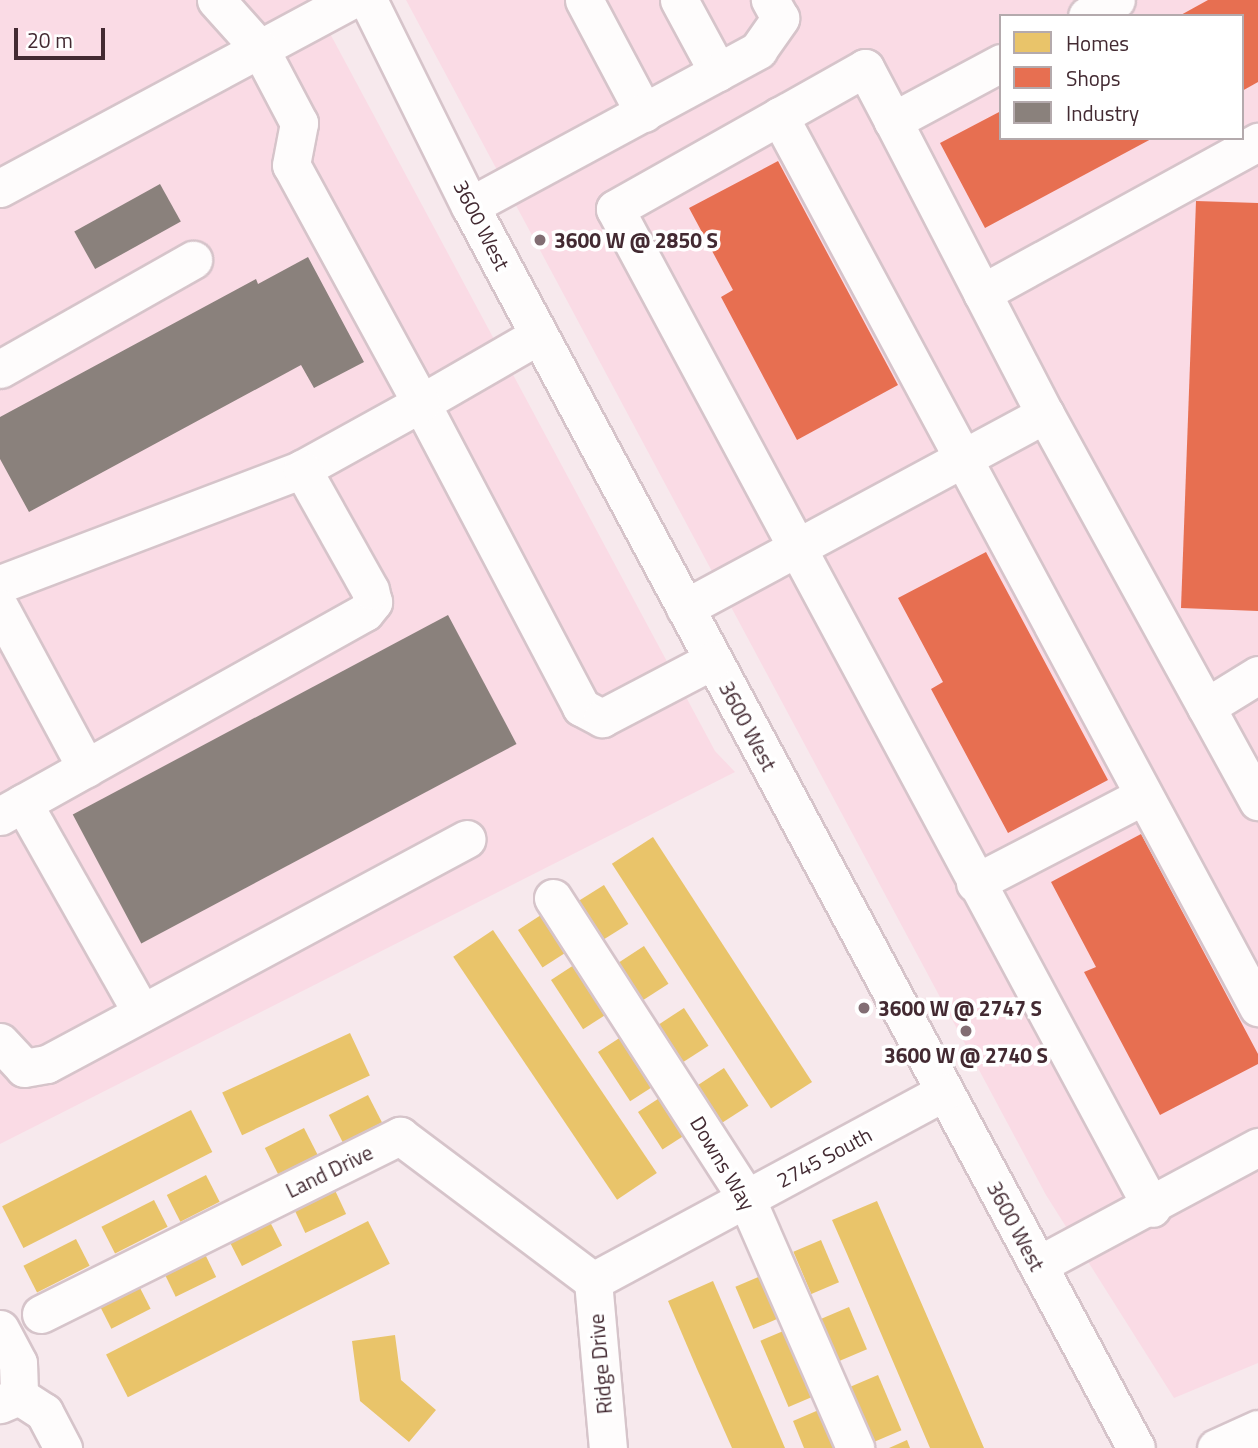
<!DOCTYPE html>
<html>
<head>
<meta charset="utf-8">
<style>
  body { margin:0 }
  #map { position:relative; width:1258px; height:1448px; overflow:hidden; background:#f7e9ed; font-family:"Titillium Web",sans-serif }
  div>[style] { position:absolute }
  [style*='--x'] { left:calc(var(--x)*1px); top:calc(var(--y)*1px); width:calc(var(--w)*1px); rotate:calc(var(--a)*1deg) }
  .built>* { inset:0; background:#fadbe5 }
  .homes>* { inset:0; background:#e9c46a; transform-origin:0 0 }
  .shops>* { inset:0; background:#e76f51 }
  .industry>* { inset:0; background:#8a817c; transform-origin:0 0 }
  .roads { filter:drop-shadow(2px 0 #d6c4ca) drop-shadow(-2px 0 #d6c4ca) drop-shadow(0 2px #d6c4ca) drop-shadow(0 -2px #d6c4ca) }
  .minor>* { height:37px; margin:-18.5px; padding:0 18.5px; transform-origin:18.5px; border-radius:18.5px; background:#fefcfc }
  .dots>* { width:19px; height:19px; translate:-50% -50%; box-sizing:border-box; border:4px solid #fff; border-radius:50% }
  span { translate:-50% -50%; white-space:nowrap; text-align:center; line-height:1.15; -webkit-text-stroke:7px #fff; paint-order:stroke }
  .street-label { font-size:21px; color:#432a32 }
  .poi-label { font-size:21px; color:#432a32; font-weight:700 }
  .left { translate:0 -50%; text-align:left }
  .legend { position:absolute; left:999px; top:14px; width:245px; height:126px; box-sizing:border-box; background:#fff; border:2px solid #b4aaad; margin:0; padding:9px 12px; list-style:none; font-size:21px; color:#432a32 }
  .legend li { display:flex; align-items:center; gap:14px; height:35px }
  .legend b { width:35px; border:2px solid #b4aaad }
  .scale { position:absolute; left:14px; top:28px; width:91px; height:32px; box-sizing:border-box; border:4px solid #432a32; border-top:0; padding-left:9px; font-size:21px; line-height:24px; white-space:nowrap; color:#432a32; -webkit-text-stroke:5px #fff; paint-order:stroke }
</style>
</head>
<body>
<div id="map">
  <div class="built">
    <i style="clip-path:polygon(0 0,312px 0,715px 751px,735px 772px,0 1144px)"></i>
    <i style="clip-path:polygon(evenodd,406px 0,1258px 0,1258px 1363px,1174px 1398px,1046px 1195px,406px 0,1001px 16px,1242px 16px,1242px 138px,1001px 138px,1001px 16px)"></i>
  </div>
  <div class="homes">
    <i style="left:653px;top:837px;width:292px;height:49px;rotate:57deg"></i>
    <i style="left:604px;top:885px;width:46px;height:32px;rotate:58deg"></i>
    <i style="left:544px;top:913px;width:45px;height:31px;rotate:57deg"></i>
    <i style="left:493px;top:930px;width:293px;height:48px;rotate:56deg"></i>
    <i style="left:644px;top:946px;width:45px;height:31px;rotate:57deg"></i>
    <i style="left:577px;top:963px;width:59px;height:31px;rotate:57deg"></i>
    <i style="left:684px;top:1008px;width:45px;height:31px;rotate:57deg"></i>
    <i style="left:350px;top:1033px;width:47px;height:141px;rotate:65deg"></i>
    <i style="left:624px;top:1035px;width:59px;height:31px;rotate:57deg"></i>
    <i style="left:724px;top:1068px;width:45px;height:31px;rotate:57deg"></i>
    <i style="left:368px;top:1095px;width:31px;height:44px;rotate:63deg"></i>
    <i style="left:664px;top:1095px;width:45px;height:31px;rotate:57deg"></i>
    <i style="left:191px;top:1110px;width:47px;height:212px;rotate:63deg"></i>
    <i style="left:304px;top:1128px;width:30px;height:44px;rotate:63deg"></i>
    <i style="left:206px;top:1175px;width:30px;height:44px;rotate:63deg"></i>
    <i style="left:333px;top:1186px;width:31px;height:45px;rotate:65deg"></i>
    <i style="left:154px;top:1200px;width:30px;height:59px;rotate:63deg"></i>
    <i style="clip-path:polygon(877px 1201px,950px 1369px,984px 1448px,930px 1448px,847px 1254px,832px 1220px)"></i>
    <i style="left:268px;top:1218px;width:31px;height:45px;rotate:63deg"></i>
    <i style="left:368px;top:1221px;width:48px;height:294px;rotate:63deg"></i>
    <i style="left:76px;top:1239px;width:30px;height:59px;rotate:63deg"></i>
    <i style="left:821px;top:1240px;width:46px;height:30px;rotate:67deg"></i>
    <i style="left:203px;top:1250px;width:30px;height:45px;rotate:64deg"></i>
    <i style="left:763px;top:1275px;width:46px;height:30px;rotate:67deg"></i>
    <i style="clip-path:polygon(713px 1281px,757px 1383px,785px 1448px,732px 1448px,697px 1369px,668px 1301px)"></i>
    <i style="left:137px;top:1282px;width:30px;height:44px;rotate:63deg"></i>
    <i style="left:849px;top:1307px;width:46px;height:30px;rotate:67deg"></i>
    <i style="left:788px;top:1329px;width:72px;height:30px;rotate:67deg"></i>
    <i style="clip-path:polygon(395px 1335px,401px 1380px,436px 1410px,409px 1442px,360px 1401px,352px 1341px)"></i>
    <i style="left:878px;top:1375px;width:60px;height:30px;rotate:67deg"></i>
    <i style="clip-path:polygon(821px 1409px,837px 1448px,804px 1448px,793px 1421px)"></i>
    <i style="clip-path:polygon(907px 1440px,910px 1448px,889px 1448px)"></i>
  </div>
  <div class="shops">
    <i style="clip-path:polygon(1208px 0,1258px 0,1258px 82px,1242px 91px,1242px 16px,1179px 16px)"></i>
    <i style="clip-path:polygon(1001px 111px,1001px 138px,1153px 138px,985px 228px,940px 143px)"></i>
    <i style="clip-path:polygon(778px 161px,898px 385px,797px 440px,721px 297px,733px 290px,689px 208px)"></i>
    <i style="clip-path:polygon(1196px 201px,1258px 203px,1258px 611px,1181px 608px)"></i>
    <i style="clip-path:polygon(986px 552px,1108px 780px,1008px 833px,931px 689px,943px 682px,898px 598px)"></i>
    <i style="clip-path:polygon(1141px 834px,1258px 1054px,1258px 1064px,1160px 1115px,1084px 972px,1096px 967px,1051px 882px)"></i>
  </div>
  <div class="industry">
    <i style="left:160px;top:184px;width:43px;height:98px;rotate:61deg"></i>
    <i style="clip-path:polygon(308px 257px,364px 362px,314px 388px,301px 365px,29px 512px,0 459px,0 417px,256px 279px,258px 284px)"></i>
    <i style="left:448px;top:615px;width:146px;height:425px;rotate:62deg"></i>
  </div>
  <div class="roads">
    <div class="minor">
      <i style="--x:368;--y:0;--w:230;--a:63.7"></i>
      <i style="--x:470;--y:206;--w:1409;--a:61.8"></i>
      <i style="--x:584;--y:0;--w:128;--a:62"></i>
      <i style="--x:679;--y:0;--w:82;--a:61.6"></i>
      <i style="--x:1087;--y:16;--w:33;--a:-29"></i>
      <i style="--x:1001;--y:63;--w:123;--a:151.8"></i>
      <i style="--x:893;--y:121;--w:60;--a:-117.8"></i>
      <i style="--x:865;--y:68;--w:287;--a:150.6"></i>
      <i style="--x:615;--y:209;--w:1134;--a:61.74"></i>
      <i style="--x:779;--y:116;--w:1012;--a:61.74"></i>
      <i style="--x:893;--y:121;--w:330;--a:62.6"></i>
      <i style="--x:0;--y:188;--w:398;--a:-28.2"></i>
      <i style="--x:470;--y:206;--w:328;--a:-28.4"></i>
      <i style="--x:758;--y:50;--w:39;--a:-55"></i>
      <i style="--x:780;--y:18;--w:21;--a:-119"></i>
      <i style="--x:982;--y:293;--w:315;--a:-28.7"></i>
      <i style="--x:539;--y:335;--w:136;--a:150"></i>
      <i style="--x:421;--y:403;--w:344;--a:62.2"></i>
      <i style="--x:581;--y:707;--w:24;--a:28"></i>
      <i style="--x:602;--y:718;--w:125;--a:-27.6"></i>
      <i style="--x:0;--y:369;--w:222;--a:-29.5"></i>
      <i style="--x:0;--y:584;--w:323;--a:-20.8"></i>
      <i style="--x:302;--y:469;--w:136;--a:-29"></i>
      <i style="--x:421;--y:403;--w:271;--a:-118.6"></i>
      <i style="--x:291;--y:165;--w:43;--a:-79.2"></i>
      <i style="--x:299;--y:123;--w:84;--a:-117.8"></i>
      <i style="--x:260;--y:49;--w:66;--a:-131.9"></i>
      <i style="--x:0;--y:608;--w:182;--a:61.7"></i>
      <i style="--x:685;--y:608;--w:409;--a:-28.3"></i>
      <i style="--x:1045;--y:414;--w:442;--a:61.2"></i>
      <i style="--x:1206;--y:707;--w:61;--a:-31.6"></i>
      <i style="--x:23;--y:803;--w:241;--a:60.5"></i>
      <i style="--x:0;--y:816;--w:418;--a:-29.2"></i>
      <i style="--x:365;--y:612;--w:13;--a:-51"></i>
      <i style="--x:373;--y:602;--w:12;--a:-104"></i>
      <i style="--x:370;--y:590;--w:139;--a:-119.3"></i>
      <i style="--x:975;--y:883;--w:189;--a:-27.4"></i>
      <i style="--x:553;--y:898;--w:357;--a:57.2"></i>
      <i style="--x:746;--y:1198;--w:273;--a:66.4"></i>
      <i style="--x:0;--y:1042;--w:35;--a:47"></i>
      <i style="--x:24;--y:1068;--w:23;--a:-10"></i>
      <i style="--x:47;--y:1064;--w:476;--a:-28.2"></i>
      <i style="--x:1038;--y:1265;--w:250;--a:-28.2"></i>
      <i style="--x:593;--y:1281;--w:399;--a:-28.3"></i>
      <i style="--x:593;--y:1281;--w:168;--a:84.9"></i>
      <i style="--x:41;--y:1314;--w:401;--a:-26.4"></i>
      <i style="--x:400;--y:1136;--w:241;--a:36.9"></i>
      <i style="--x:0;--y:1329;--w:38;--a:62"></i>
      <i style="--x:18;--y:1363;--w:33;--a:88"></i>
      <i style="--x:19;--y:1396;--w:21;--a:157"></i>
      <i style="--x:19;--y:1396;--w:30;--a:33"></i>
      <i style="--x:44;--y:1412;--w:41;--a:62.2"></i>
      <i style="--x:1216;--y:1448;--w:46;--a:-24.3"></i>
    </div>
  </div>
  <div class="dots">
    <i style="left:540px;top:240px;background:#826d73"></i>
    <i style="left:864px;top:1008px;background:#826d73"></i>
    <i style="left:966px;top:1031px;background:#826d73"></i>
  </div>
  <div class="street-label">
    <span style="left:482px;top:225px;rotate:63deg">3600 West</span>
    <span style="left:748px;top:726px;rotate:62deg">3600 West</span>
    <span style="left:824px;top:1157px;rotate:-28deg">2745 South</span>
    <span style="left:723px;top:1163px;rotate:59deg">Downs Way</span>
    <span style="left:329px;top:1171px;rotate:-26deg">Land Drive</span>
    <span style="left:1016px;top:1226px;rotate:62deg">3600 West</span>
    <span style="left:600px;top:1364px;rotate:-95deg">Ridge Drive</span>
  </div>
  <div class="poi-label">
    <span class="left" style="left:554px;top:240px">3600 W @ 2850 S</span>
    <span class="left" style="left:878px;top:1008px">3600 W @ 2747 S</span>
    <span style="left:966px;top:1055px">3600 W @ 2740 S</span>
  </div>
  <ul class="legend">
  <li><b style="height:19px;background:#e9c46a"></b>Homes</li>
  <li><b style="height:19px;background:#e76f51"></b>Shops</li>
  <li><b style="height:19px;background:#8a817c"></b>Industry</li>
  </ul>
  <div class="scale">20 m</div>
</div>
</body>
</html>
